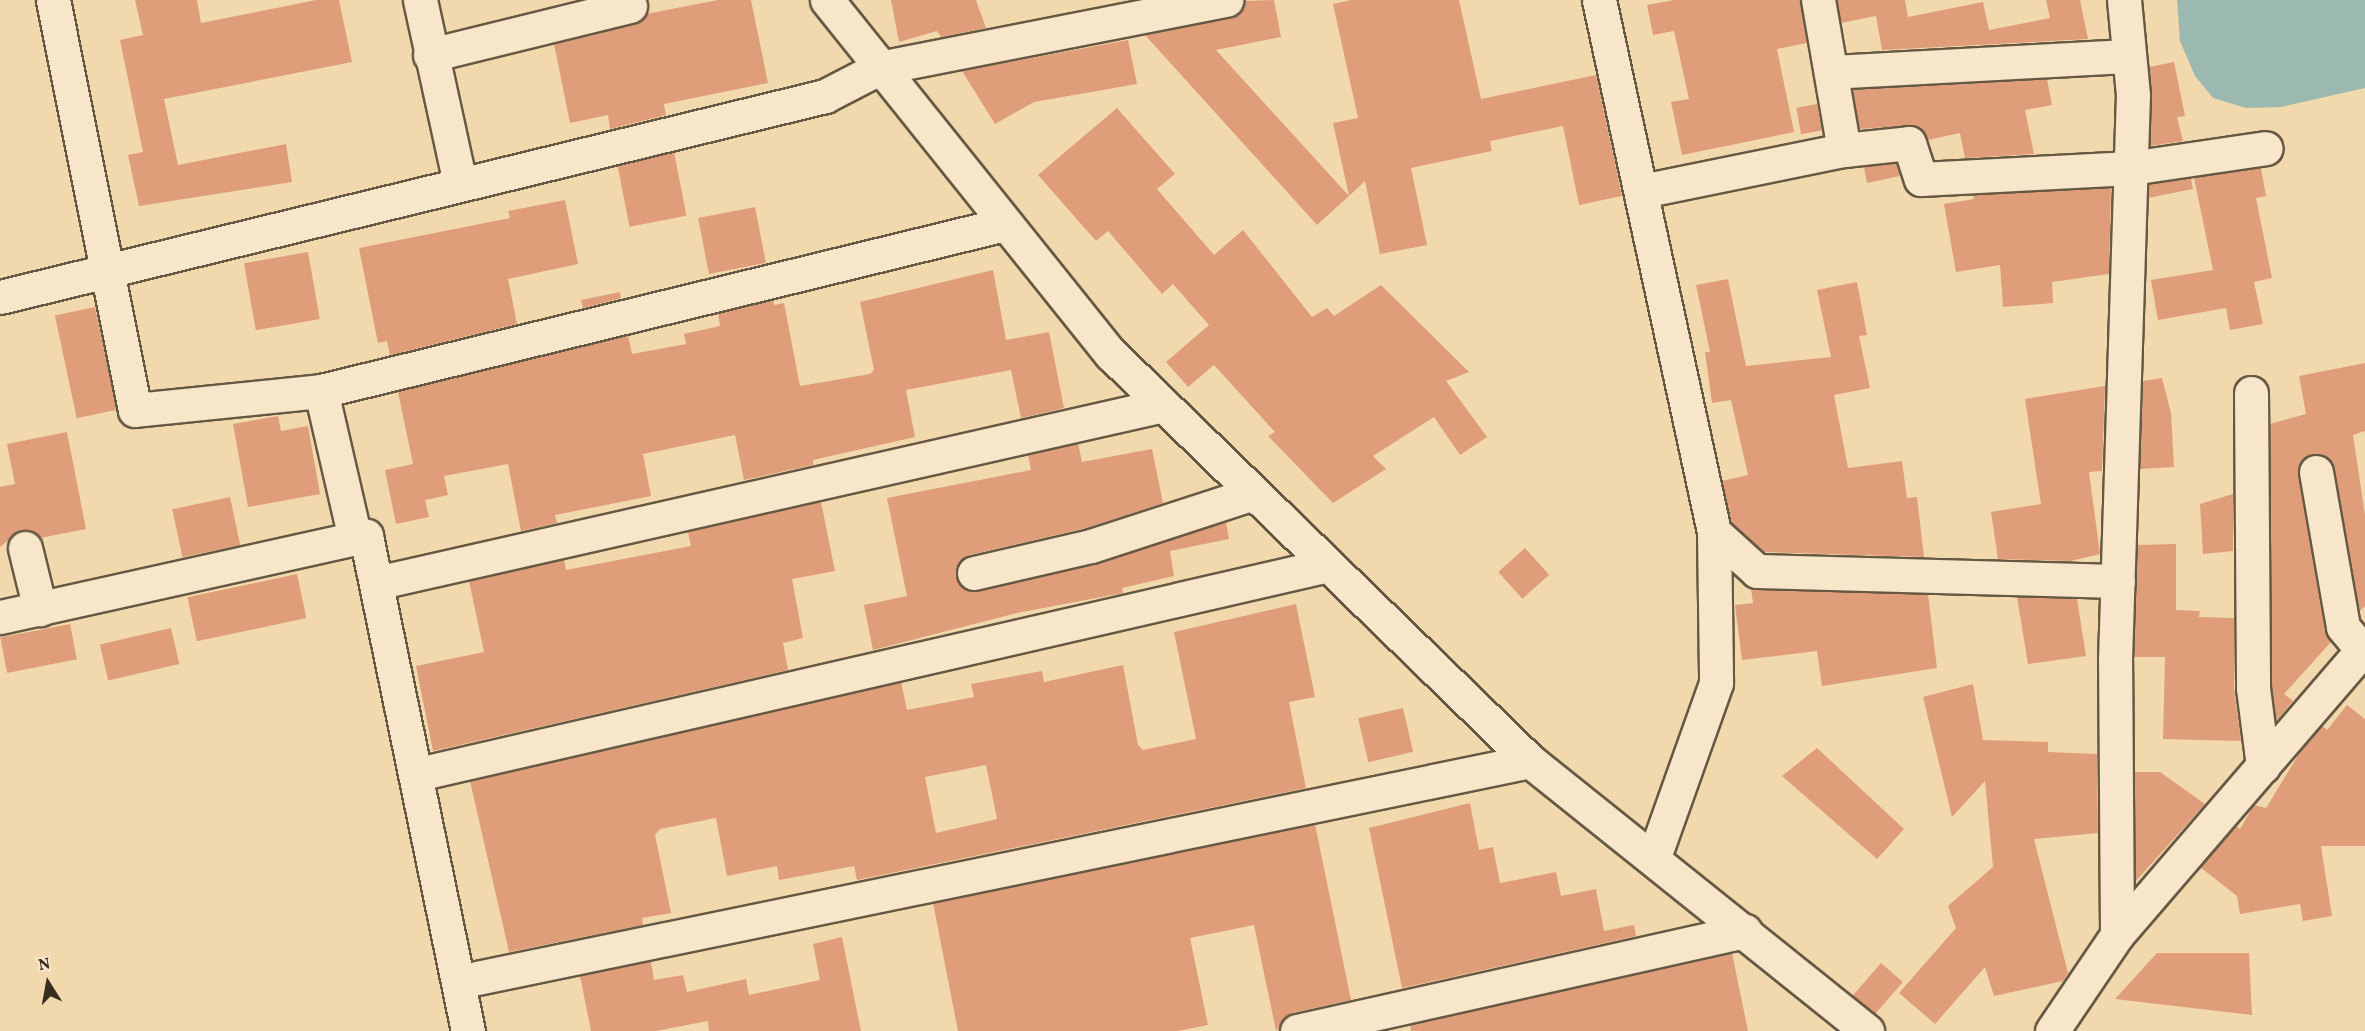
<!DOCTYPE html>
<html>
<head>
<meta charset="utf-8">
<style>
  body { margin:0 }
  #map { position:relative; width:2365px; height:1031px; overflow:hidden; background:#f2d9ad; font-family:Vollkorn,serif }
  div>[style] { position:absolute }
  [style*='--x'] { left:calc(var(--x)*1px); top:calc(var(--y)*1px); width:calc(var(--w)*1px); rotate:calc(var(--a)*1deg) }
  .water>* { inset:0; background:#9cb9b1 }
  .building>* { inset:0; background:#df9d7a; transform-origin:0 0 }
  .roads { filter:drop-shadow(2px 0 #665943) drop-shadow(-2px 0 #665943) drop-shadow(0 2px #665943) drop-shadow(0 -2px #665943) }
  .minor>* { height:33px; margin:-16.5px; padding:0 16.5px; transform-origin:16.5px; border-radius:16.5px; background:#f7e6ca }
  span { translate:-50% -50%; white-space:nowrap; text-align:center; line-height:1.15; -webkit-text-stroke:6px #f7e6ca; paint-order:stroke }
  .north { position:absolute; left:18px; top:953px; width:60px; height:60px; -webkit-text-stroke:4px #f7e6ca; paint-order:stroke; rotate:349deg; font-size:16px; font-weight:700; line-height:24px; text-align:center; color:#382e20 }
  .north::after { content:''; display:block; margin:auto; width:21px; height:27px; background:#382e20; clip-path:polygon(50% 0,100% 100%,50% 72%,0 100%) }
</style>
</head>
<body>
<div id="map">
  <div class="water">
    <i style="clip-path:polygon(2177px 0,2365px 0,2365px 88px,2281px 107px,2246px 108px,2213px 98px,2195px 76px,2180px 41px)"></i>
  </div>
  <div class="building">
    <i style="clip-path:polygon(135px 0,197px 0,201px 23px,316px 0,339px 0,352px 62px,164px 99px,178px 165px,286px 144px,292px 182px,139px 206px,128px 155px,143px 152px,120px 40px,143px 35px)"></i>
    <i style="clip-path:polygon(718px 0,751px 0,768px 83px,664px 104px,666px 115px,610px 129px,608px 115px,570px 123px,554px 44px,634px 24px,646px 14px)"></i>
    <i style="clip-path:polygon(891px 0,976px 0,986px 28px,941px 37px,937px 31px,899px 42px)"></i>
    <i style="clip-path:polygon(1274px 0,1281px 37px,1216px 50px,1349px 196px,1317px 225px,1145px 35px,1230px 18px,1239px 14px,1244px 1px)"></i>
    <i style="clip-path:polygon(1351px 0,1459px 0,1481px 99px,1596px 75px,1622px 196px,1579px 205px,1563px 126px,1490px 141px,1492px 151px,1411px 168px,1427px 245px,1380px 254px,1365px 181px,1349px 196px,1333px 123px,1358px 118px,1333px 4px)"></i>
    <i style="clip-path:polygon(1674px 0,1800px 0,1807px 43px,1777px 49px,1794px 132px,1682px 155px,1671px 102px,1689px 99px,1674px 31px,1653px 35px,1647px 5px)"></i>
    <i style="clip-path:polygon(1837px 0,1905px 0,1908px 17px,1983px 2px,1989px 30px,2050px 18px,2046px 0,2080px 0,2088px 39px,1882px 50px,1876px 16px,1841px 23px)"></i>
    <i style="clip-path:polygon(1128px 40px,1137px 84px,1034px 102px,995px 124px,962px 71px)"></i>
    <i style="clip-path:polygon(2174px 62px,2185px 116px,2177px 117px,2183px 141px,2150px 146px,2149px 67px)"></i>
    <i style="clip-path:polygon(2047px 79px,2052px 105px,2025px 110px,2034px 154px,1965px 158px,1960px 133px,1928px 140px,1915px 125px,1859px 129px,1853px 90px)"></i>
    <i style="left:1817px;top:104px;width:27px;height:21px;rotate:80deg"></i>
    <i style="clip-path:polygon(1117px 108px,1175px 174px,1157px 189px,1214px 255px,1243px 230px,1312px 317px,1327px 308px,1334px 316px,1381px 285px,1469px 372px,1446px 381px,1487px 437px,1460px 455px,1434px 417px,1373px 456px,1386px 469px,1333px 503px,1268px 436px,1275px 432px,1214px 365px,1188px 387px,1166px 362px,1209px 325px,1173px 284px,1162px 294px,1108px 231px,1096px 241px,1038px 175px)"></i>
    <i style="left:674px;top:152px;width:65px;height:58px;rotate:79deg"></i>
    <i style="clip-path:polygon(1896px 163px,1900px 176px,1867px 183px,1864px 167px)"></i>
    <i style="clip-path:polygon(2261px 168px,2266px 196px,2256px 198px,2272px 278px,2254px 282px,2263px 324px,2230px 330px,2226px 308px,2158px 320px,2151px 280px,2213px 270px,2194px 178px)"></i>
    <i style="clip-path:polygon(2191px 178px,2193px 189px,2148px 198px,2149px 184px)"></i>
    <i style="clip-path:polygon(2111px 188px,2109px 274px,2052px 282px,2053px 303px,2003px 307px,2000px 265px,1956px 272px,1944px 204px,1974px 199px,1973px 195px)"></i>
    <i style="clip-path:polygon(565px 200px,578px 264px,508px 279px,517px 324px,390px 355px,387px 341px,378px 343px,359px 248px,510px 218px,508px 211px)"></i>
    <i style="left:755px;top:207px;width:57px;height:58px;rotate:79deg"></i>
    <i style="left:308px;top:252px;width:68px;height:65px;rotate:80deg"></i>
    <i style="clip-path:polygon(993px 270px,1006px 340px,1049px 332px,1064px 408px,1021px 418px,1011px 370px,906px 390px,915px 437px,813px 460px,813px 465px,744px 480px,735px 435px,643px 454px,651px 496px,555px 515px,557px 523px,521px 531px,508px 464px,444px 476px,448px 495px,425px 500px,429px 517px,396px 524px,385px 470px,413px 464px,398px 392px,628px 335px,632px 354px,686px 344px,684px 334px,720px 326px,718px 313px,773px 300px,774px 305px,784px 303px,800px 386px,870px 374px,874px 370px,860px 302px)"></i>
    <i style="clip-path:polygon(1728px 279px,1746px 366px,1831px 357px,1817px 290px,1857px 282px,1867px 335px,1859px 336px,1870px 388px,1834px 395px,1848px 468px,1902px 461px,1907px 498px,1917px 497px,1924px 557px,1764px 552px,1731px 522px,1722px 481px,1748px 475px,1731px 400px,1712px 403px,1705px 352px,1710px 352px,1696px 285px)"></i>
    <i style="clip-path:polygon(620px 292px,621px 298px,583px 308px,581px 300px)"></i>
    <i style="left:95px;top:307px;width:105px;height:41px;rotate:78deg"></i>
    <i style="clip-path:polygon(2365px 363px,2365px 431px,2353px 435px,2365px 515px,2365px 606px,2359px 612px,2334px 468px,2323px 455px,2312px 454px,2299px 465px,2298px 475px,2325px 630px,2331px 642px,2284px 694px,2293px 701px,2276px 721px,2272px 687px,2270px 424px,2306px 414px,2299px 376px)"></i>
    <i style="clip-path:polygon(2162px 378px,2171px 413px,2174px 467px,2140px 469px,2143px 381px)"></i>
    <i style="clip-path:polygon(2105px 386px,2102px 471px,2089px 472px,2100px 554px,2071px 561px,1998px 559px,1991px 512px,2041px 504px,2025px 399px)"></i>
    <i style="clip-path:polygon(278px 416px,281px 431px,308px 426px,320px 494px,248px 507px,233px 424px)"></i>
    <i style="clip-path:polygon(67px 432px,86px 529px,40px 538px,21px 530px,0 547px,0 487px,15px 484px,7px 444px)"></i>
    <i style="clip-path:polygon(1078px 443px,1082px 462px,1152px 449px,1163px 503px,1086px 528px,969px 555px,956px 568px,961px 586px,978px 591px,1095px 564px,1226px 522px,1229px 539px,1170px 551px,1174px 576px,1122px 588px,1123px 593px,1017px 613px,873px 650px,864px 605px,907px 596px,887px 498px,1031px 470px,1028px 455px)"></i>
    <i style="clip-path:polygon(2233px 494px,2233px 551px,2203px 554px,2200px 504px)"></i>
    <i style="left:230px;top:497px;width:49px;height:59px;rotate:78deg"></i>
    <i style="clip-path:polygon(821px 502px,835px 571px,792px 579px,803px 638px,783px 643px,788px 670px,433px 751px,416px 666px,484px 652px,469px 581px,564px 560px,566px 570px,691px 546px,688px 532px)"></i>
    <i style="clip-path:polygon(2176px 544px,2176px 610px,2200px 611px,2199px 617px,2234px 618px,2234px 688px,2241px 741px,2163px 739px,2165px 657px,2134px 657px,2137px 545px)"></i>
    <i style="left:1525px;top:548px;width:36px;height:36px;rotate:48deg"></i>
    <i style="left:297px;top:574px;width:45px;height:112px;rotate:78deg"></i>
    <i style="clip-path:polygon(1751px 588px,1928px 594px,1937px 668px,1822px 686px,1817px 651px,1742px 660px,1735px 605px,1753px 603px)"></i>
    <i style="clip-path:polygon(2017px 597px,2077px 599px,2086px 656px,2028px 664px)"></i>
    <i style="clip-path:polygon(evenodd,1296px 604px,1315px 697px,1289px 702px,1306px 788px,857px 880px,854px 866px,779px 880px,777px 866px,727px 876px,716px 818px,660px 829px,655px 835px,671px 913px,642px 918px,643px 925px,509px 952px,470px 781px,901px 682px,907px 710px,974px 697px,971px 684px,1042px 671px,1044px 682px,1123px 665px,1138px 745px,1143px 750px,1196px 739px,1174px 632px,1296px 604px,986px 765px,997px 819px,936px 833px,925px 777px,986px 765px)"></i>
    <i style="left:70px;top:624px;width:36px;height:71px;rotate:79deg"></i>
    <i style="left:171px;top:628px;width:37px;height:73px;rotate:77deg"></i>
    <i style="clip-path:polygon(1973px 684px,1983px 740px,2048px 742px,2048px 752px,2097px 754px,2098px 833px,2034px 839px,2068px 973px,2063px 981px,1994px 996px,1985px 967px,1935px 1024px,1899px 993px,1956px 928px,1948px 906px,1993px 867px,1985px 781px,1952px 817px,1923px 697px)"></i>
    <i style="clip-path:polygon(2347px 705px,2365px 719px,2365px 846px,2321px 846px,2332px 916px,2303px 921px,2300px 904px,2240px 914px,2237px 896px,2200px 867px,2236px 826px,2240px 829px,2254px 805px,2266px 808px,2302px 749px,2322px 726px,2327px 730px)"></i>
    <i style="left:1403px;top:708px;width:45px;height:46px;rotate:77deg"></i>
    <i style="clip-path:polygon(1817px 748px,1904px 829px,1877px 859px,1782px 776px)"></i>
    <i style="clip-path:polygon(2135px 772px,2160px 772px,2205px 804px,2135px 882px)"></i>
    <i style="clip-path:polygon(1470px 803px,1479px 850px,1493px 847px,1500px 883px,1556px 872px,1561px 896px,1596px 889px,1604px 931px,1634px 925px,1636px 936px,1402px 988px,1369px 828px)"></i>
    <i style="clip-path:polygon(1315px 824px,1351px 1000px,1292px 1013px,1276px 1031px,1254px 925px,1190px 938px,1208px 1025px,1178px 1031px,958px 1031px,933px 903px)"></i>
    <i style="clip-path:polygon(842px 937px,861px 1031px,709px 1031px,708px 1021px,656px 1031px,591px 1031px,580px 976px,651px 961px,654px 980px,683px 975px,687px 992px,746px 979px,749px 995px,820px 980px,813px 944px)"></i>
    <i style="clip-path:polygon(1732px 953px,1748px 1031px,1411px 1031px,1410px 1025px)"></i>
    <i style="clip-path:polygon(2157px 953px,2249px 953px,2252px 1015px,2115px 999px)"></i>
    <i style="left:1881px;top:963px;width:29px;height:43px;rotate:41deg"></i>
  </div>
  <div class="roads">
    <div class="minor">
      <i style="--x:53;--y:0;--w:418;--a:78.7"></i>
      <i style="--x:135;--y:410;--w:187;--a:-5.8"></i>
      <i style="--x:321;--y:391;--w:704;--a:-13.72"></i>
      <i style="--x:420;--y:0;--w:188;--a:77.7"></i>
      <i style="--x:827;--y:0;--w:454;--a:51.3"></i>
      <i style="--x:1111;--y:354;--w:584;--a:44.17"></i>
      <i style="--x:1530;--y:761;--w:432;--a:38.7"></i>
      <i style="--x:1599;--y:0;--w:544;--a:77.8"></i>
      <i style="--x:1714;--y:532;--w:151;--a:89.2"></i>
      <i style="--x:1716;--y:683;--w:185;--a:109.6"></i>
      <i style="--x:430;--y:55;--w:206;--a:-13.8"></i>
      <i style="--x:1831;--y:72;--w:298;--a:-3.1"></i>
      <i style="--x:1844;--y:150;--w:65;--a:-6.1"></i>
      <i style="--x:1909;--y:143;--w:38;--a:72"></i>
      <i style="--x:1921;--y:179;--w:210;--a:-3"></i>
      <i style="--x:2131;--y:168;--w:136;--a:-8.4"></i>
      <i style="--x:1642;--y:191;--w:206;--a:-11.5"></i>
      <i style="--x:1844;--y:150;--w:152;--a:-99.8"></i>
      <i style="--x:0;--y:297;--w:849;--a:-13.69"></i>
      <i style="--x:825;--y:96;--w:61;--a:-27.4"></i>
      <i style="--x:879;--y:68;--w:354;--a:-11.1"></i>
      <i style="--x:321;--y:391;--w:151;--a:77"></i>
      <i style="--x:2251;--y:393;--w:295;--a:89.6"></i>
      <i style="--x:2253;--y:688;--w:79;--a:82.7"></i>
      <i style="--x:2316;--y:472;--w:157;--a:80.1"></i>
      <i style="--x:2343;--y:627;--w:30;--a:50"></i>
      <i style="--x:1714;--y:532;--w:58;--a:42.2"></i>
      <i style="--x:1757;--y:571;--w:361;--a:1.6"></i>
      <i style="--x:25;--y:548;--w:63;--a:76.2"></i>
      <i style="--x:974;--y:573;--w:120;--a:-13"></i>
      <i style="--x:1091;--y:546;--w:171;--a:-18"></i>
      <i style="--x:376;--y:583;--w:807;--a:-12.74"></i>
      <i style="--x:0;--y:617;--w:375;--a:-12.5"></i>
      <i style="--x:366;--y:536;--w:505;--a:78.36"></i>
      <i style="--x:431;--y:771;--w:920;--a:-12.93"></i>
      <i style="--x:2117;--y:935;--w:275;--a:-90.4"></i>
      <i style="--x:2115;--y:660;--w:565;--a:-88.18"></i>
      <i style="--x:2133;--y:95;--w:95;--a:-95.4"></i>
      <i style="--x:477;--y:978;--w:1075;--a:-11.64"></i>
      <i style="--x:1297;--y:1031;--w:459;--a:-12.6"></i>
      <i style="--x:2052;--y:1031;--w:116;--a:-55.9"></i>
      <i style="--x:2117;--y:935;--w:380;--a:-49.3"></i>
    </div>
  </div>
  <div class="north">N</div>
</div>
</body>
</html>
